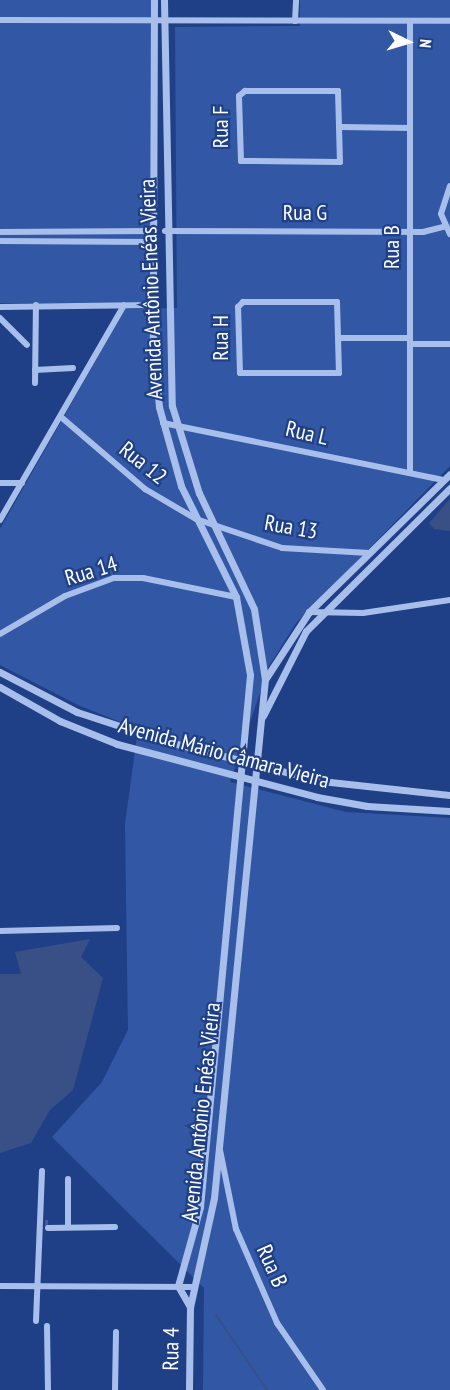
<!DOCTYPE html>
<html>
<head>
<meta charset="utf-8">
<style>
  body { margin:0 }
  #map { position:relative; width:450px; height:1390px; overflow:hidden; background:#1f4087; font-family:"PT Sans Narrow",sans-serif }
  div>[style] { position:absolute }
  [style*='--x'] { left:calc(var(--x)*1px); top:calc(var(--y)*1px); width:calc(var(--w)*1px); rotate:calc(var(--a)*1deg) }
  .green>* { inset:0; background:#3258a5; transform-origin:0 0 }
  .water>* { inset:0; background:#385085 }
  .stream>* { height:2px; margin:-1px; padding:0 1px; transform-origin:1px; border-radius:1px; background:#385085 }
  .minor-tunnel>* { height:6px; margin-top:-3px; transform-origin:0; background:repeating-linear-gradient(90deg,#415d99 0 6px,transparent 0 9px) }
  .minor>* { height:6px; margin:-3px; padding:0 3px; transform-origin:3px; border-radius:3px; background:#a8bfeb }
  .tertiary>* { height:7px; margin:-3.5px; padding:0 3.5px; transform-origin:3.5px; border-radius:3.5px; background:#a8bfeb }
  span { translate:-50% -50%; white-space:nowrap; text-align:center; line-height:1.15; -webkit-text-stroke:4.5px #1f4087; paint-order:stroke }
  .street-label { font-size:22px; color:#fff }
  .north { position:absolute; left:378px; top:12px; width:60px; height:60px; -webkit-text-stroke:4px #1f4087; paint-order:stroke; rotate:95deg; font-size:16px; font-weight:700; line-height:24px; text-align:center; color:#fff }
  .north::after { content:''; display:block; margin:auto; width:21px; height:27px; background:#fff; clip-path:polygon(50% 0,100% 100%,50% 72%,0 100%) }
</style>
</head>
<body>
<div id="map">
  <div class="green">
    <i style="left:0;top:0;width:152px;height:303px"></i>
    <i style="clip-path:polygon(300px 0,450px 0,450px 466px,296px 623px,269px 666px,230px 782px,346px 812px,450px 818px,450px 1390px,203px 1390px,204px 1288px,52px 1137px,102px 1082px,128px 1030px,125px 824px,138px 729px,78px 705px,0 665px,0 529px,125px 309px,177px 308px,175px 27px,300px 26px)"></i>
  </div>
  <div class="water">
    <i style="clip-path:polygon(450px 499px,450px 531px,434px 529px,429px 523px)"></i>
    <i style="clip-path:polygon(90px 939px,81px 957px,103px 978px,73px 1090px,50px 1110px,31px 1143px,0 1153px,0 974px,21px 974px,15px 952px)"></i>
  </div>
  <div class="stream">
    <i style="--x:216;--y:1315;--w:91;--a:55.8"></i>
  </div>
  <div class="minor-tunnel">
    <i style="--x:45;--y:1223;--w:3;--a:0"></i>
  </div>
  <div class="minor">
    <i style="--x:0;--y:20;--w:450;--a:0.1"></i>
    <i style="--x:295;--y:21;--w:21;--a:-87"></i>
    <i style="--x:245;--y:91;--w:93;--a:0"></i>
    <i style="--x:338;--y:91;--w:71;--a:88.4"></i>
    <i style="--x:340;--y:162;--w:99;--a:-179.4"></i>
    <i style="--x:241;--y:161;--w:65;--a:-91.8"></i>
    <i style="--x:239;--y:96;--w:8;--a:-40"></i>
    <i style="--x:341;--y:127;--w:69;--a:0.8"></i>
    <i style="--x:450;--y:186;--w:29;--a:108"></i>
    <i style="--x:441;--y:214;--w:22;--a:66"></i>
    <i style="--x:165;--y:231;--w:258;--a:0.2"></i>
    <i style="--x:423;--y:232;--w:21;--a:-14"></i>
    <i style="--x:0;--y:232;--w:154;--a:-0.4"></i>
    <i style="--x:0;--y:241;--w:154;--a:0.4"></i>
    <i style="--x:243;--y:302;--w:94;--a:0"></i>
    <i style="--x:337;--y:302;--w:71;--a:88.4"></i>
    <i style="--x:339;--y:373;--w:99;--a:180"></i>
    <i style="--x:240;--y:373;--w:66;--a:-91.7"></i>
    <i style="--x:238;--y:307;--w:7;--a:-45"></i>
    <i style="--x:0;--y:307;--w:154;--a:-0.7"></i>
    <i style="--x:0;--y:318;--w:38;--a:45"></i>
    <i style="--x:341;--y:338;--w:69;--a:0"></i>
    <i style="--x:410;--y:344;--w:40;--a:0"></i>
    <i style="--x:35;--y:370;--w:38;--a:-3"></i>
    <i style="--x:35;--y:383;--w:78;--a:-89.3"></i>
    <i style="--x:61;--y:417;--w:111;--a:40.6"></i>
    <i style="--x:145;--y:489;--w:59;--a:30.5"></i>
    <i style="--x:196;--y:519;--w:91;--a:18.6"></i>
    <i style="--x:282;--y:548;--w:87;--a:3.3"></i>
    <i style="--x:163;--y:423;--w:286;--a:11.5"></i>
    <i style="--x:410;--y:473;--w:451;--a:-90"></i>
    <i style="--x:0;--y:483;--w:22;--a:0"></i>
    <i style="--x:0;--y:520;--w:248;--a:-60"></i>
    <i style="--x:309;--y:612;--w:54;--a:1.1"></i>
    <i style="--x:363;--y:613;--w:88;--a:-8.5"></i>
    <i style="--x:0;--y:634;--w:75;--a:-30.3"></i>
    <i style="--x:65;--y:596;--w:52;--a:-20.2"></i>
    <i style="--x:114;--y:578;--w:29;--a:0"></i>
    <i style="--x:143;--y:578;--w:95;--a:11.5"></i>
    <i style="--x:0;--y:931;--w:117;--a:-1.5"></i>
    <i style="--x:220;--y:1150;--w:81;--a:78.6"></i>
    <i style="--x:236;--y:1229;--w:103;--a:66.4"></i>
    <i style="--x:277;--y:1323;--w:81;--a:55.5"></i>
    <i style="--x:68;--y:1227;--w:48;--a:-90"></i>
    <i style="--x:48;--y:1228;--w:67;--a:-0.9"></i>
    <i style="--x:0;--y:1286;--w:192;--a:0.3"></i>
    <i style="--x:36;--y:1321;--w:150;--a:-87.7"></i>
    <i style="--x:47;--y:1326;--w:64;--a:89.1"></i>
    <i style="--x:115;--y:1390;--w:58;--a:-89"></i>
  </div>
  <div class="tertiary">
    <i style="--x:154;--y:0;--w:341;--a:90.2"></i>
    <i style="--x:153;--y:341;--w:66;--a:84.8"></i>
    <i style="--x:159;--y:407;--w:82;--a:74.4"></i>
    <i style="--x:181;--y:486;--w:124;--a:63.6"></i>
    <i style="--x:236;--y:597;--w:79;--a:79.8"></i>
    <i style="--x:250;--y:675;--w:534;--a:95.37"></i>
    <i style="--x:200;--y:1207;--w:82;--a:105.6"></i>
    <i style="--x:178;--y:1286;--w:24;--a:60"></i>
    <i style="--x:164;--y:0;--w:406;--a:88.9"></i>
    <i style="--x:172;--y:406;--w:91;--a:72.8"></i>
    <i style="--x:199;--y:493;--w:128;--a:64.6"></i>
    <i style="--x:254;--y:609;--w:71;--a:81.1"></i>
    <i style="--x:265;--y:679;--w:521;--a:95.61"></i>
    <i style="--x:214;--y:1198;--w:112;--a:102.4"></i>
    <i style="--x:190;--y:1307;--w:83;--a:90.7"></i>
    <i style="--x:0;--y:672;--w:87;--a:27.5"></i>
    <i style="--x:77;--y:712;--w:97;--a:18.1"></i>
    <i style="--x:169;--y:742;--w:157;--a:14.4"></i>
    <i style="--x:321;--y:781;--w:130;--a:6.2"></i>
    <i style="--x:266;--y:678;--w:79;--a:-56.9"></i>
    <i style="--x:309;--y:612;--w:197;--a:-44.4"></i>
    <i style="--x:0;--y:687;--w:69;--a:29.5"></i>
    <i style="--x:60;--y:721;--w:61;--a:22"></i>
    <i style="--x:117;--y:744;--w:207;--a:14.8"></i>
    <i style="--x:317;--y:797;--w:51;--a:10.2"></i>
    <i style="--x:367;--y:806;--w:83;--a:3.4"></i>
    <i style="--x:263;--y:716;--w:95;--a:-63.2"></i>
    <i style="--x:306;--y:631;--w:203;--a:-44.8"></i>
  </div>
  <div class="street-label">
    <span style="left:221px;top:127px;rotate:-90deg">Rua F</span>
    <span style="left:305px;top:213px">Rua G</span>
    <span style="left:392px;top:247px;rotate:-90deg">Rua B</span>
    <span style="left:151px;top:289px;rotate:-92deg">Avenida Antônio Enéas Vieira</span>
    <span style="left:221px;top:338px;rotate:-90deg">Rua H</span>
    <span style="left:307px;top:433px;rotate:13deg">Rua L</span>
    <span style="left:143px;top:463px;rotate:39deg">Rua 12</span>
    <span style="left:291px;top:527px;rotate:10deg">Rua 13</span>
    <span style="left:91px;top:571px;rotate:-17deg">Rua 14</span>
    <span style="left:224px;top:753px;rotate:15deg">Avenida Mário Câmara Vieira</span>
    <span style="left:201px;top:1112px;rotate:-84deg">Avenida Antônio Enéas Vieira</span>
    <span style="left:272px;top:1266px;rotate:66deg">Rua B</span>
    <span style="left:171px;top:1349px;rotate:-89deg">Rua 4</span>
  </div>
  <div class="north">N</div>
</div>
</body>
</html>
